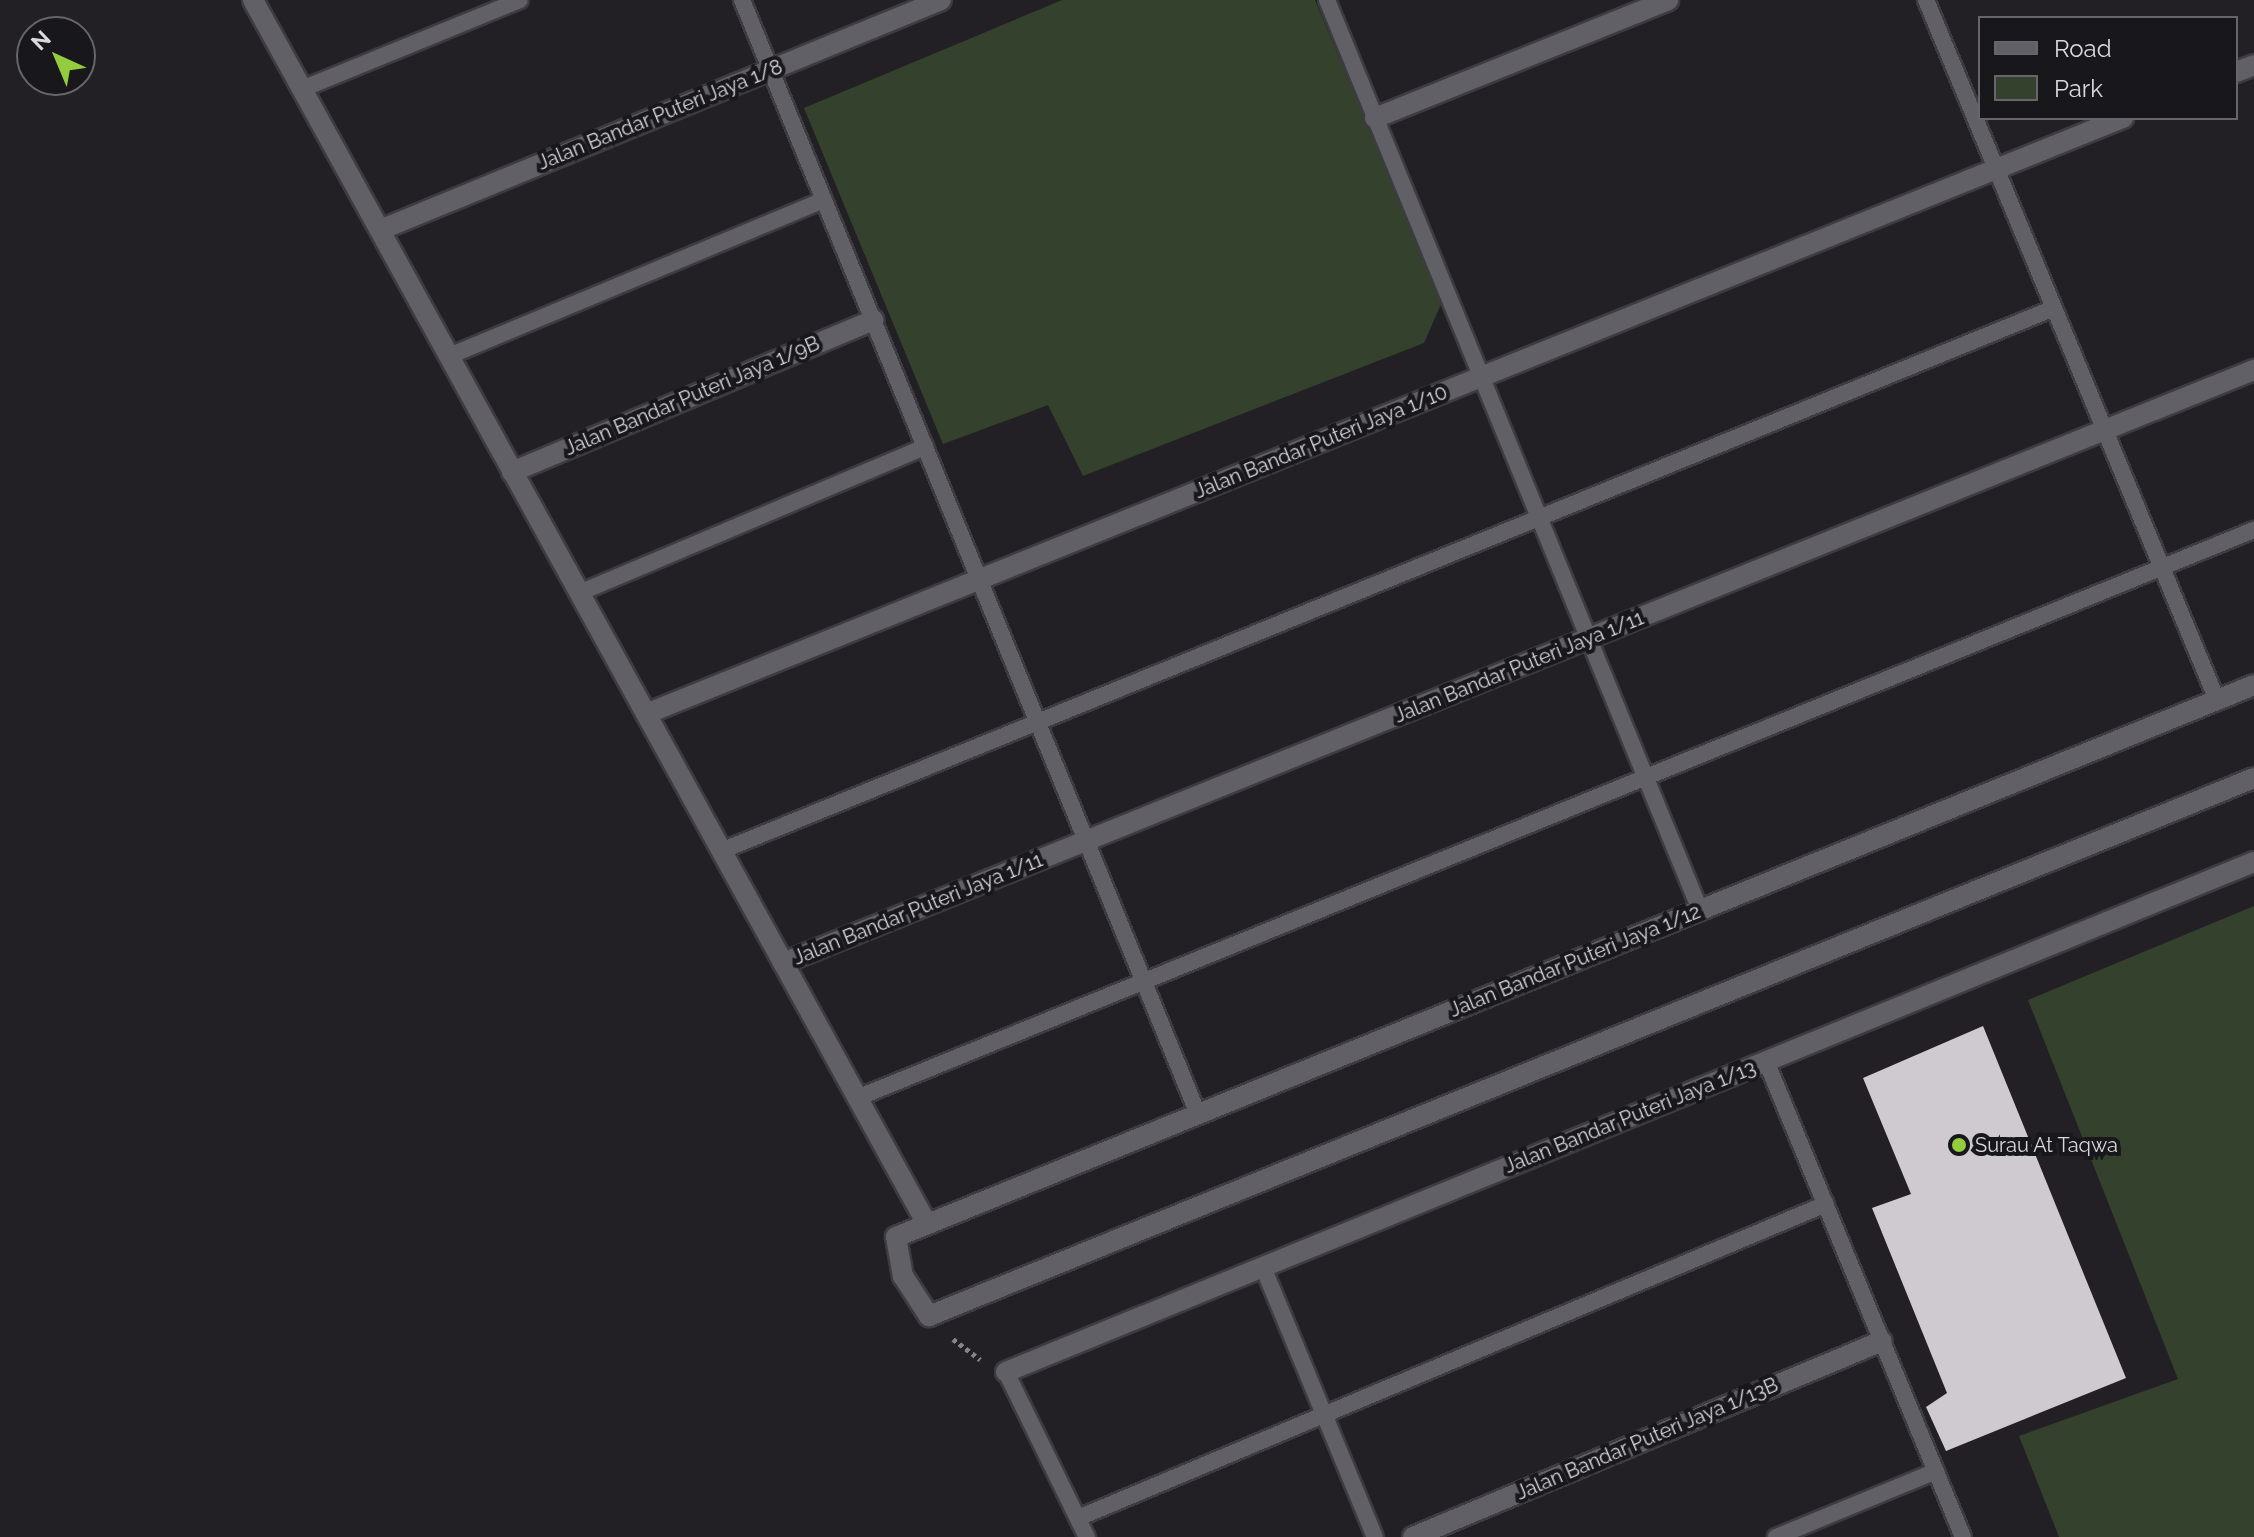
<!DOCTYPE html>
<html>
<head>
<meta charset="utf-8">
<style>
  body { margin:0 }
  #map { position:relative; width:2254px; height:1537px; overflow:hidden; background:#222025; font-family:Raleway,sans-serif }
  div>[style] { position:absolute }
  [style*='--x'] { left:calc(var(--x)*1px); top:calc(var(--y)*1px); width:calc(var(--w)*1px); rotate:calc(var(--a)*1deg) }
  .green>* { inset:0; background:#34412c }
  .building>* { inset:0; background:#cecad0 }
  .path>* { height:5px; margin-top:-2.5px; transform-origin:0; background:repeating-linear-gradient(90deg,#858488 0 4px,transparent 0 8px) }
  .roads { filter:drop-shadow(2px 0 #3d3c40) drop-shadow(-2px 0 #3d3c40) drop-shadow(0 2px #3d3c40) drop-shadow(0 -2px #3d3c40) }
  .service>* { height:16px; margin:-8px; padding:0 8px; transform-origin:8px; border-radius:8px; background:#616066 }
  .minor>* { height:20px; margin:-10px; padding:0 10px; transform-origin:10px; border-radius:10px; background:#616066 }
  .dots>* { width:22px; height:22px; translate:-50% -50%; box-sizing:border-box; border:4px solid #18171c; border-radius:50% }
  span { translate:-50% -50%; white-space:nowrap; text-align:center; line-height:1.15; -webkit-text-stroke:8px #18171c; paint-order:stroke }
  .street-label { font-size:20px; color:#dadadd }
  .poi-label { font-size:20px; color:#dadadd }
  .left { translate:0 -50%; text-align:left }
  .legend { position:absolute; left:1978px; top:16px; width:260px; height:104px; box-sizing:border-box; background:#18171c; border:2px solid #666569; margin:0; padding:10px 14px; list-style:none; font-size:24px; color:#dadadd }
  .legend li { display:flex; align-items:center; gap:16px; height:40px }
  .legend b { width:40px; border:2px solid #666569 }
  .north { position:absolute; left:16px; top:16px; width:80px; height:80px; box-sizing:border-box; background:#18171c; border:2px solid #666569; border-radius:50%; rotate:316deg; font-size:22px; font-weight:700; line-height:32px; text-align:center; color:#dadadd }
  .north::after { content:''; display:block; margin:auto; width:28px; height:36px; background:#93cc3d; clip-path:polygon(50% 0,100% 100%,50% 72%,0 100%) }
</style>
</head>
<body>
<div id="map">
  <div class="green">
    <i style="clip-path:polygon(1062px 0,1315px 0,1442px 302px,1424px 343px,1083px 476px,1048px 405px,943px 444px,804px 108px)"></i>
    <i style="clip-path:polygon(2254px 906px,2254px 1537px,2059px 1537px,2019px 1436px,2178px 1379px,2028px 1000px)"></i>
  </div>
  <div class="building">
    <i style="clip-path:polygon(1983px 1026px,2126px 1378px,1946px 1451px,1926px 1407px,1947px 1393px,1872px 1208px,1911px 1194px,1863px 1078px)"></i>
  </div>
  <div class="path">
    <i style="--x:953;--y:1339;--w:34;--a:37"></i>
  </div>
  <div class="roads">
    <div class="service">
      <i style="--x:742;--y:0;--w:1204;--a:67.74"></i>
      <i style="--x:1327;--y:0;--w:983;--a:67.71"></i>
      <i style="--x:1926;--y:0;--w:758;--a:67.43"></i>
      <i style="--x:302;--y:89;--w:235;--a:-22.2"></i>
      <i style="--x:449;--y:356;--w:406;--a:-22.6"></i>
      <i style="--x:579;--y:593;--w:376;--a:-22.9"></i>
      <i style="--x:721;--y:851;--w:1439;--a:-22.16"></i>
      <i style="--x:1766;--y:1061;--w:515;--a:67.52"></i>
      <i style="--x:857;--y:1098;--w:1508;--a:-22.13"></i>
      <i style="--x:1263;--y:1267;--w:292;--a:67.5"></i>
      <i style="--x:1006;--y:1372;--w:184;--a:63.9"></i>
      <i style="--x:1078;--y:1518;--w:811;--a:-22.77"></i>
      <i style="--x:1776;--y:1537;--w:173;--a:-22.4"></i>
    </div>
    <div class="minor">
      <i style="--x:253;--y:0;--w:1397;--a:61.16"></i>
      <i style="--x:2236;--y:72;--w:19;--a:-21"></i>
      <i style="--x:1375;--y:118;--w:316;--a:-21.9"></i>
      <i style="--x:380;--y:230;--w:606;--a:-22.29"></i>
      <i style="--x:512;--y:472;--w:392;--a:-22.8"></i>
      <i style="--x:2254;--y:685;--w:1466;--a:157.88"></i>
      <i style="--x:896;--y:1237;--w:40;--a:80"></i>
      <i style="--x:903;--y:1276;--w:48;--a:57"></i>
      <i style="--x:929;--y:1316;--w:1430;--a:-22.1"></i>
      <i style="--x:646;--y:714;--w:1593;--a:-21.98"></i>
      <i style="--x:783;--y:963;--w:1586;--a:-21.96"></i>
      <i style="--x:1006;--y:1372;--w:1348;--a:-22.23"></i>
      <i style="--x:1413;--y:1537;--w:508;--a:-22.68"></i>
    </div>
  </div>
  <div class="dots">
    <i style="left:1959px;top:1145px;background:#93cc3d"></i>
  </div>
  <div class="street-label">
    <span style="left:660px;top:115px;rotate:-22deg">Jalan Bandar Puteri Jaya 1/8</span>
    <span style="left:692px;top:396px;rotate:-23deg">Jalan Bandar Puteri Jaya 1/9B</span>
    <span style="left:1321px;top:442px;rotate:-22deg">Jalan Bandar Puteri Jaya 1/10</span>
    <span style="left:1519px;top:667px;rotate:-22deg">Jalan Bandar Puteri Jaya 1/11</span>
    <span style="left:918px;top:909px;rotate:-22deg">Jalan Bandar Puteri Jaya 1/11</span>
    <span style="left:1575px;top:961px;rotate:-22deg">Jalan Bandar Puteri Jaya 1/12</span>
    <span style="left:1630px;top:1117px;rotate:-22deg">Jalan Bandar Puteri Jaya 1/13</span>
    <span style="left:1647px;top:1439px;rotate:-23deg">Jalan Bandar Puteri Jaya 1/13B</span>
  </div>
  <div class="poi-label">
    <span class="left" style="left:1975px;top:1145px">Surau At Taqwa</span>
  </div>
  <ul class="legend">
  <li><b style="height:10px;background:#616066"></b>Road</li>
  <li><b style="height:22px;background:#34412c"></b>Park</li>
  </ul>
  <div class="north">N</div>
</div>
</body>
</html>
